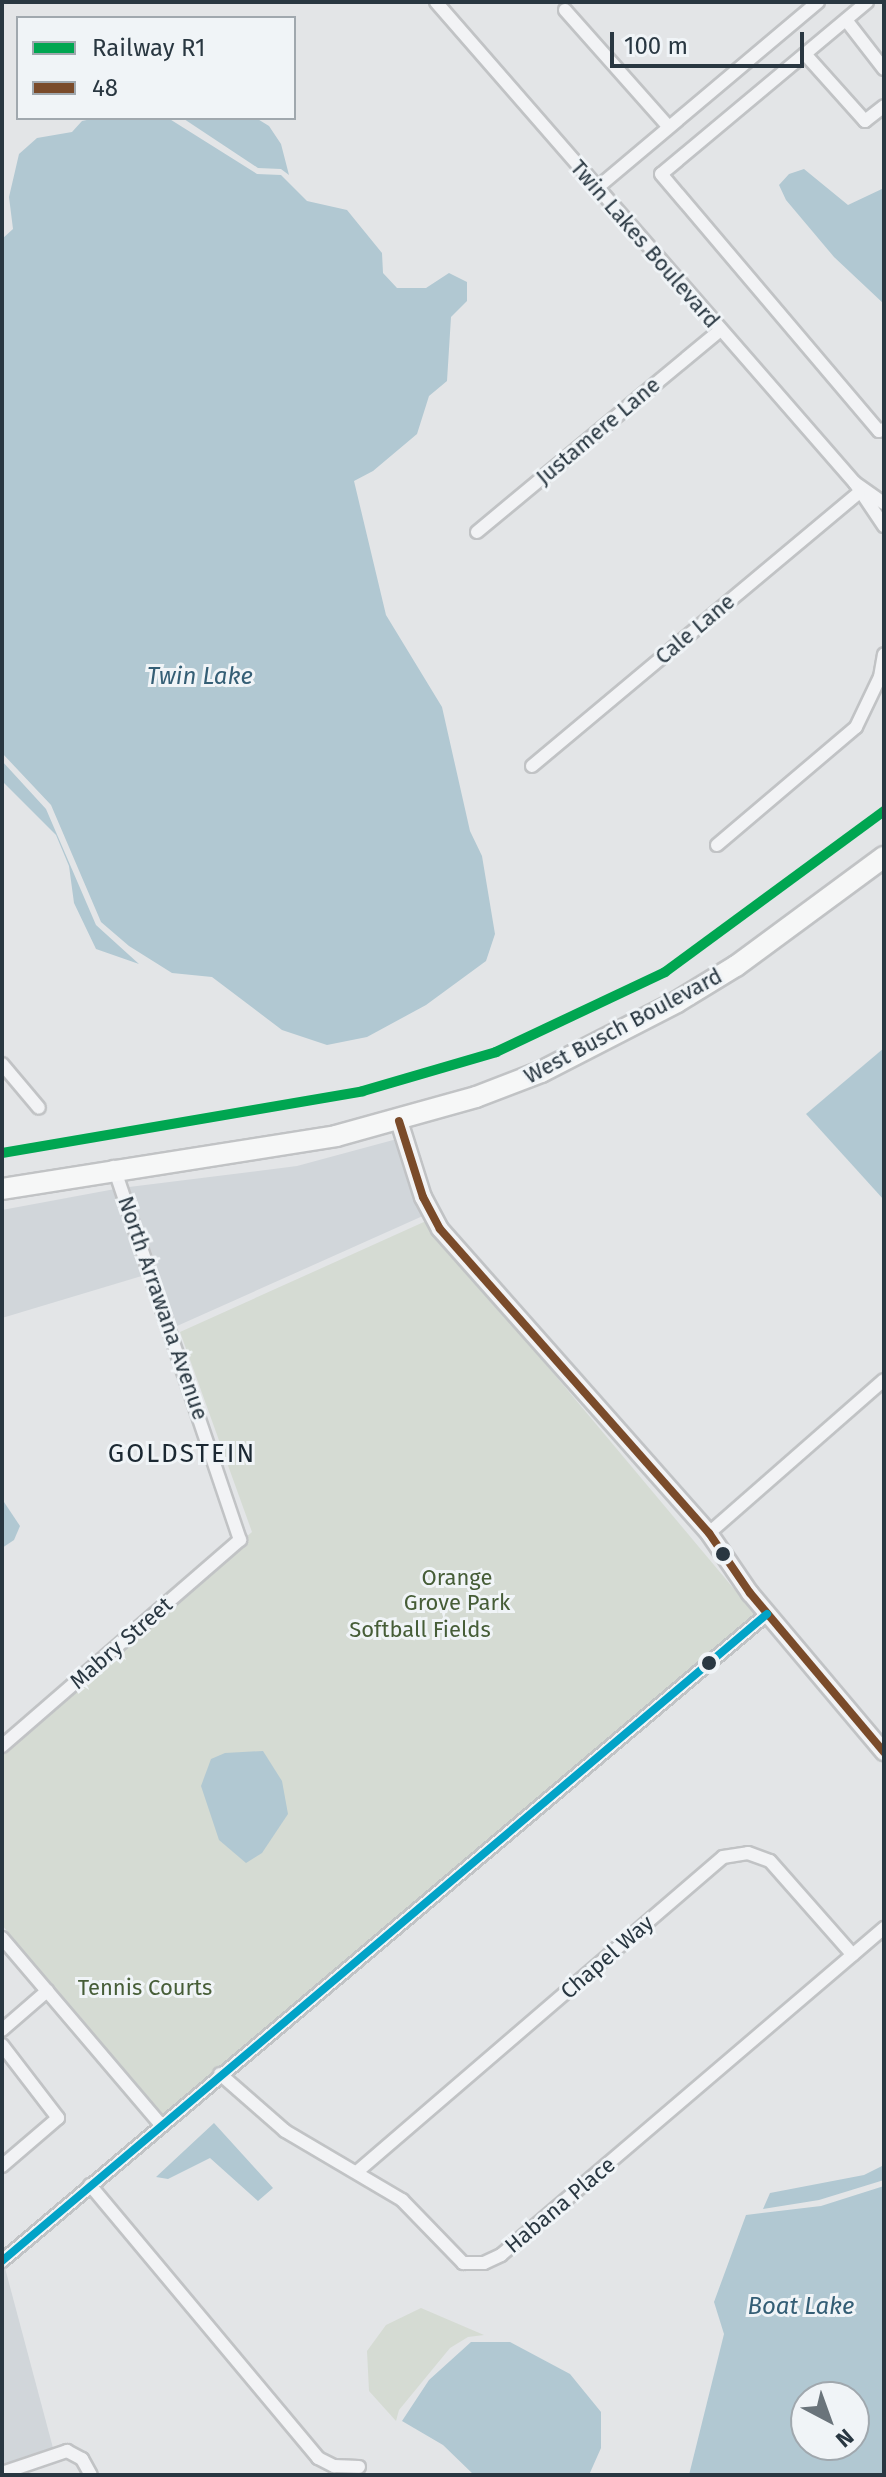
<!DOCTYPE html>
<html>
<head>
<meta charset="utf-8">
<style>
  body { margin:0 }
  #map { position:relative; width:886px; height:2477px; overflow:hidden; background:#e3e5e7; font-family:"Fira Sans",sans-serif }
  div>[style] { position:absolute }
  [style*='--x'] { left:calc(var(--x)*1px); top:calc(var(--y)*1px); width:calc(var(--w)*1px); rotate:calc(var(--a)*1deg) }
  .built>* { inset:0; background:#d1d6da }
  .green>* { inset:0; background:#d5dbd3 }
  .water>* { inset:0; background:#b1c8d2 }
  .roads { filter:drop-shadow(2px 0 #c1c3c5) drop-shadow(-2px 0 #c1c3c5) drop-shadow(0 2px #c1c3c5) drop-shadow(0 -2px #c1c3c5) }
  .minor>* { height:12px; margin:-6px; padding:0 6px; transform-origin:6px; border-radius:6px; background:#f2f3f5 }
  .tertiary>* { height:16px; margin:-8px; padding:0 8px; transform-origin:8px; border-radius:8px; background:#f2f3f5 }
  .primary>* { height:20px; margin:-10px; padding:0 10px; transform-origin:10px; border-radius:10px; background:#f6f7f7 }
  .bus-1>* { height:8px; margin:-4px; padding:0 4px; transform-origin:4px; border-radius:4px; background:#7a4b2a }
  .bus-2>* { height:8px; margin:-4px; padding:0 4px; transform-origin:4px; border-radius:4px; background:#02a3c7 }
  .rail-1>* { height:10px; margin:-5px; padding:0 5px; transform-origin:5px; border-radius:5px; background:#00a651 }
  .dots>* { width:22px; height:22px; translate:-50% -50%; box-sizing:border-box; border:4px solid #f0f4f7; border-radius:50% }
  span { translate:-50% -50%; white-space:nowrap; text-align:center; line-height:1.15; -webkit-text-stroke:6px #f0f4f7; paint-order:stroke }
  .street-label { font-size:22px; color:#293741 }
  .park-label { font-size:22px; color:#465d37 }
  .water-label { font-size:24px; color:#345e75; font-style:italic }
  .quarter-label { font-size:26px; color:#1b2832; letter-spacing:2px }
  .frame { position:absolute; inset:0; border:4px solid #293741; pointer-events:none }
  .legend { position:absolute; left:16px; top:16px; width:280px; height:104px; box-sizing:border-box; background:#f0f4f7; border:2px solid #a0a8ae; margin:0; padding:10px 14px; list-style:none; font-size:24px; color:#293741 }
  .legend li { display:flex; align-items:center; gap:16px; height:40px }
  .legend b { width:40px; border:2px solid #a0a8ae }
  .north { position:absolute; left:790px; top:2381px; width:80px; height:80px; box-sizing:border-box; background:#f0f4f7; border:2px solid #a0a8ae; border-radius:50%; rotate:139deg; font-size:22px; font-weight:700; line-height:32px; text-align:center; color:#293741 }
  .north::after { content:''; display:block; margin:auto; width:28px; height:36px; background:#6a747b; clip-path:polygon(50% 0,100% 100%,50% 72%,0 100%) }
  .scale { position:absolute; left:610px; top:32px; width:194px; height:36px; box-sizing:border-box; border:4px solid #293741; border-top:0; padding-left:10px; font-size:24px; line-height:28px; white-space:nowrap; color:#293741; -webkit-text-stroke:6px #f0f4f7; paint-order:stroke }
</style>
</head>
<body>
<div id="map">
  <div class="built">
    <i style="clip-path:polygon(397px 1139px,425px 1215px,177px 1326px,129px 1187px,297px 1166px)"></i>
    <i style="clip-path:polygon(115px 1189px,145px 1275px,2px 1318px,2px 1210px)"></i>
    <i style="clip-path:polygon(5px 2268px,53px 2448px,2px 2465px,2px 2271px)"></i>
  </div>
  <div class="green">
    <i style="clip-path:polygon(426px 1221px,755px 1614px,163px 2115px,2px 1925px,2px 1751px,252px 1532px,180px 1332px)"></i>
    <i style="clip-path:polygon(421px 2308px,484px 2335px,468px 2337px,450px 2348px,399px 2410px,396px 2421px,369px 2391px,367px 2351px,386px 2325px)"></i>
  </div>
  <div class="water">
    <i style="clip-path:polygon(96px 118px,168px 118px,257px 174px,281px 175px,307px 201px,347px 210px,382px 253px,383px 273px,397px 288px,426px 288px,449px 273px,467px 282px,467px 301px,451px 317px,447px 381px,429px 396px,417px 434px,373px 471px,354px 481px,386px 615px,442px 707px,470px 831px,482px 856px,495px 934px,486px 961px,426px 1005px,367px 1037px,327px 1045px,282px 1030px,212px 977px,172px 973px,129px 946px,101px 922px,51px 805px,2px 753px,2px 239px,13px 229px,9px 197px,19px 154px,37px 138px,72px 132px,82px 121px)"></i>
    <i style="clip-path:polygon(256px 118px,269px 126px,281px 144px,289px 175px,281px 169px,258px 168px,184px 119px)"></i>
    <i style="clip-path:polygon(804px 169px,848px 205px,884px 188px,884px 304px,834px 257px,786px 200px,779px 185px,789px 174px)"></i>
    <i style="clip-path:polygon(2px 761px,46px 809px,96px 925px,139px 964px,96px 949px,74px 903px,69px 866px,56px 835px,2px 781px)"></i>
    <i style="clip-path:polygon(884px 1048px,884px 1200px,806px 1114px)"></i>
    <i style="clip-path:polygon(2px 1499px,20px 1526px,14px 1540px,2px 1548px)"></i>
    <i style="clip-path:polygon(263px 1751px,282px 1781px,288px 1814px,262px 1853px,246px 1863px,219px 1840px,201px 1786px,211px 1759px,225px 1753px)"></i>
    <i style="clip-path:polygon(214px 2123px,273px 2188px,258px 2201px,210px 2158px,168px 2179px,156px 2177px)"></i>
    <i style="clip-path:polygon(884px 2165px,884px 2180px,819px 2200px,763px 2209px,770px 2193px,864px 2175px)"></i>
    <i style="clip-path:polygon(evenodd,884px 2186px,884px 2475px,689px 2475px,724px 2334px,714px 2302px,746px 2215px,821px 2206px,884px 2186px,806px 2397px,854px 2397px,854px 2445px,806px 2445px,806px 2397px)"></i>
    <i style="clip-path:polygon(471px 2342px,510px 2342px,570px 2374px,601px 2412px,601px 2448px,589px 2475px,474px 2475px,443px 2445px,402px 2421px,429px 2380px)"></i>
  </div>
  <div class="roads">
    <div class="minor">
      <i style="--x:436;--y:2;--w:638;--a:48.94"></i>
      <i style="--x:855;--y:483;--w:52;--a:56"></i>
      <i style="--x:867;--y:2;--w:268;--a:140.1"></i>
      <i style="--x:661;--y:174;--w:337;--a:49.7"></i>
      <i style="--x:879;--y:431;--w:5;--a:-22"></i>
      <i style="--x:565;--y:10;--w:155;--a:48.4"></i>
      <i style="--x:846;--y:20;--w:62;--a:52.2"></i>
      <i style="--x:805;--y:54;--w:90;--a:48.2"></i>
      <i style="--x:865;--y:121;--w:24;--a:-38"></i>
      <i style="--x:597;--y:188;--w:289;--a:-40.1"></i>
      <i style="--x:855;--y:483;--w:35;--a:35"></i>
      <i style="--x:477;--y:532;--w:315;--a:-39.7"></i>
      <i style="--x:532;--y:766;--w:426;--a:-39.9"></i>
      <i style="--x:717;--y:845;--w:182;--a:-40.3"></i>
      <i style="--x:856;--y:727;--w:55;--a:-64.4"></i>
      <i style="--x:880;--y:677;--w:23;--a:-80"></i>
      <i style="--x:2;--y:1064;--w:57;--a:49.9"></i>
      <i style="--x:709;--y:1533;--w:232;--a:-41.2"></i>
      <i style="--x:2;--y:1746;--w:315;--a:-40.9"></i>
      <i style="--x:240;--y:1540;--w:394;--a:-108.7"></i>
      <i style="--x:2;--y:1938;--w:245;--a:49.6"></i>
      <i style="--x:2;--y:2030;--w:60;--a:-40.9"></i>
      <i style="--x:2;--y:2045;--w:92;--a:52.5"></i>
      <i style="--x:58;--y:2118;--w:74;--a:139.4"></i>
      <i style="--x:220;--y:2074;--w:86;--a:41.2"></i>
      <i style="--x:285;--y:2131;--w:136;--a:30.5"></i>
      <i style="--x:402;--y:2200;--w:88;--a:45.9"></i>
      <i style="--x:463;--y:2263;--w:21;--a:0"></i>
      <i style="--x:484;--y:2263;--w:19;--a:-25"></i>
      <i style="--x:501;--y:2255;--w:504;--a:-40.49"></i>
      <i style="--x:358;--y:2171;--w:481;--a:-40.7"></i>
      <i style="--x:723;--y:1857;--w:25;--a:-9"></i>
      <i style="--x:748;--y:1853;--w:23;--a:20"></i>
      <i style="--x:770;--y:1861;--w:125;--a:48.6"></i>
      <i style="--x:90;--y:2185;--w:356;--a:50.1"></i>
      <i style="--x:318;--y:2458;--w:18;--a:27"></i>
      <i style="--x:334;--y:2466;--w:25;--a:2"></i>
      <i style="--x:2;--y:2261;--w:1002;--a:-40.22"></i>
      <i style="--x:2;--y:2473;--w:69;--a:-18.7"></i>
      <i style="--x:67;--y:2451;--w:17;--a:28"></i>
      <i style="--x:82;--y:2459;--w:18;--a:61"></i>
    </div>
    <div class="tertiary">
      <i style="--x:399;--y:1121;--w:80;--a:72.5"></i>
      <i style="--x:423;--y:1197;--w:36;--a:62"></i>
      <i style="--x:440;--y:1229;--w:406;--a:48.5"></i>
      <i style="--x:709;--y:1533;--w:73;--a:55.7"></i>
      <i style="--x:750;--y:1593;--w:208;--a:49.9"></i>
    </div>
    <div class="primary">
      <i style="--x:2;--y:1189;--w:338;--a:-9"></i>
      <i style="--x:336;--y:1136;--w:145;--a:-15.6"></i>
      <i style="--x:476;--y:1097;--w:70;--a:-21"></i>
      <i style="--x:541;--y:1072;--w:153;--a:-27.2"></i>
      <i style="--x:677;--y:1002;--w:69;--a:-31.4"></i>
      <i style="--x:736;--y:966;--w:184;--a:-36.4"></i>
    </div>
  </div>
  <div class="bus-1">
    <i style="--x:399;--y:1121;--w:80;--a:72.5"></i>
    <i style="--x:423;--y:1197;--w:36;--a:62"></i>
    <i style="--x:440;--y:1229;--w:406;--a:48.5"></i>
    <i style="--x:709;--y:1533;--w:73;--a:55.7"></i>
    <i style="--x:750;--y:1593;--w:208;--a:49.9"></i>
  </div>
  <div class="bus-2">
    <i style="--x:2;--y:2261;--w:1002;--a:-40.22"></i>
  </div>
  <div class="rail-1">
    <i style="--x:2;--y:1153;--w:366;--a:-9.7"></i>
    <i style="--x:363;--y:1091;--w:139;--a:-16.3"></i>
    <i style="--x:496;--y:1052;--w:187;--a:-25.3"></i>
    <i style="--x:665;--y:972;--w:272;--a:-36.3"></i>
  </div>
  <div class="dots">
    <i style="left:723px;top:1554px;background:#293741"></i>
    <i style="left:709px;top:1663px;background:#293741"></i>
  </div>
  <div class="street-label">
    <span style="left:645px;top:244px;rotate:49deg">Twin Lakes Boulevard</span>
    <span style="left:598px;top:431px;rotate:-40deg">Justamere Lane</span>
    <span style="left:695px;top:629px;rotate:-40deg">Cale Lane</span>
    <span style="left:623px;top:1026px;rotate:-28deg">West Busch Boulevard</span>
    <span style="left:163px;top:1308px;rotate:71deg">North Arrawana Avenue</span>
    <span style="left:121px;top:1643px;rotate:-41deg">Mabry Street</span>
    <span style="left:607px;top:1957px;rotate:-41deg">Chapel Way</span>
    <span style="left:560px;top:2205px;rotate:-40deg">Habana Place</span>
  </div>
  <div class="park-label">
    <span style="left:457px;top:1590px">Orange<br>Grove Park</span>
    <span style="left:420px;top:1630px">Softball Fields</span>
    <span style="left:145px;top:1988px">Tennis Courts</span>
  </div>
  <div class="water-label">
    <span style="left:200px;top:677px">Twin Lake</span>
    <span style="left:801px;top:2307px">Boat Lake</span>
  </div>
  <div class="quarter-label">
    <span style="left:182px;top:1454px">GOLDSTEIN</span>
  </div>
  <div class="frame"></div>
  <ul class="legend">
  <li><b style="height:10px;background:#00a651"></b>Railway R1</li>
  <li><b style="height:10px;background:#7a4b2a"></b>48</li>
  </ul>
  <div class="north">N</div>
  <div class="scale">100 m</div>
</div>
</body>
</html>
